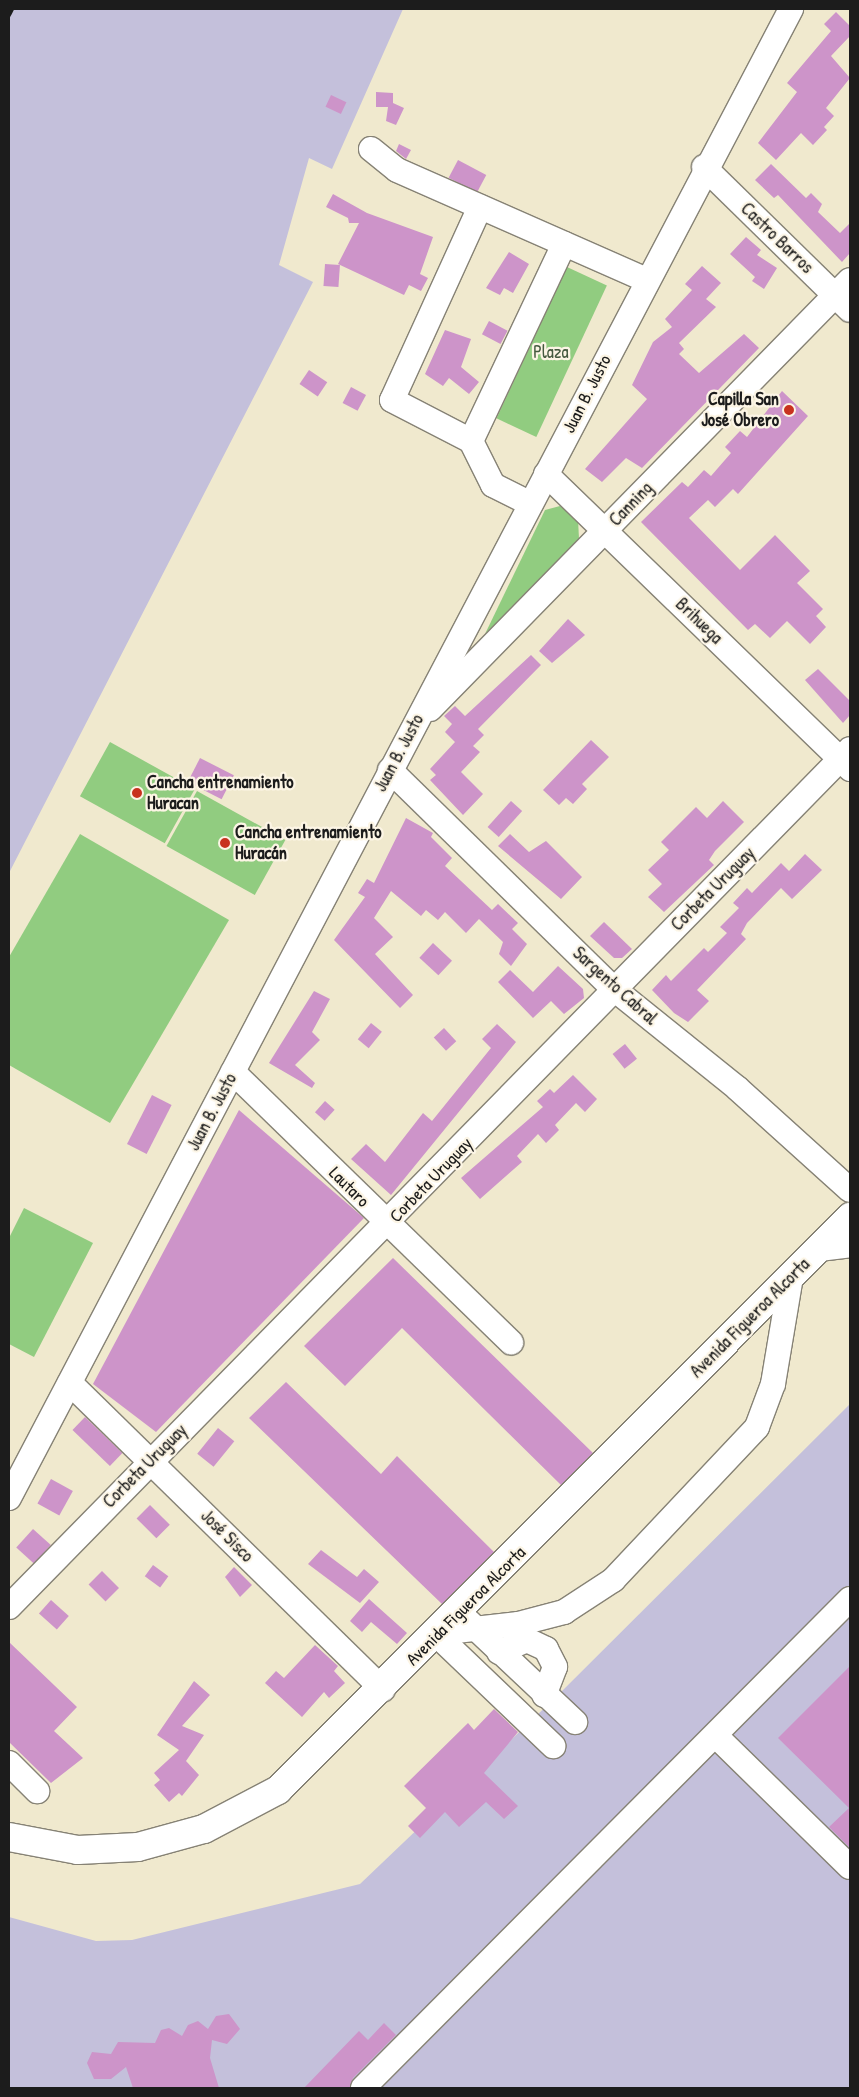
<!DOCTYPE html>
<html>
<head>
<meta charset="utf-8">
<style>
  body { margin:0 }
  #map { position:relative; width:859px; height:2097px; overflow:hidden; background:#f0e9ce; font-family:"Patrick Hand",sans-serif }
  div>[style] { position:absolute }
  [style*='--x'] { left:calc(var(--x)*1px); top:calc(var(--y)*1px); width:calc(var(--w)*1px); rotate:calc(var(--a)*1deg) }
  .industrial>* { inset:0; background:#c4c0db }
  .green>* { inset:0; background:#91cc80; transform-origin:0 0 }
  .building>* { inset:0; background:#cd94c9; transform-origin:0 0 }
  .roads { filter:drop-shadow(1px 0 #868275) drop-shadow(-1px 0 #868275) drop-shadow(0 1px #868275) drop-shadow(0 -1px #868275) }
  .minor>* { height:24px; margin:-12px; padding:0 12px; transform-origin:12px; border-radius:12px; background:#fff }
  .major>* { height:28px; margin:-14px; padding:0 14px; transform-origin:14px; border-radius:14px; background:#fff }
  .rail>* { height:4px; margin:-2px; padding:0 2px; transform-origin:2px; border-radius:2px; background:#1c1c1c }
  .dots>* { width:14px; height:14px; translate:-50% -50%; box-sizing:border-box; border:2px solid #fcf5e5; border-radius:50% }
  span { translate:-50% -50%; white-space:nowrap; text-align:center; line-height:1.15; -webkit-text-stroke:4.5px #fcf5e5; paint-order:stroke }
  .street-label { font-size:18px; color:#1c1c1c }
  .park-label { font-size:18px; color:#455a3f }
  .poi-label { font-size:18px; color:#1c1c1c; font-weight:700 }
  .right { translate:-100% -50%; text-align:right }
  .left { translate:0 -50%; text-align:left }
  .frame { position:absolute; inset:0; border:10px solid #1c1c1c; pointer-events:none }
</style>
</head>
<body>
<div id="map">
  <div class="industrial">
    <i style="clip-path:polygon(9px 9px,403px 9px,332px 169px,309px 158px,279px 265px,313px 282px,9px 873px)"></i>
    <i style="clip-path:polygon(850px 1404px,850px 2088px,9px 2088px,9px 1917px,96px 1941px,132px 1940px,360px 1884px,556px 1697px)"></i>
  </div>
  <div class="green">
    <i style="left:567px;top:267px;width:44px;height:167px;rotate:25deg"></i>
    <i style="clip-path:polygon(560px 506px,578px 519px,579px 539px,485px 634px,545px 510px)"></i>
    <i style="left:110px;top:742px;width:97px;height:62px;rotate:29deg"></i>
    <i style="left:197px;top:791px;width:101px;height:63px;rotate:29deg"></i>
    <i style="clip-path:polygon(80px 834px,229px 920px,110px 1123px,9px 1065px,9px 957px)"></i>
    <i style="clip-path:polygon(24px 1208px,93px 1243px,34px 1357px,9px 1344px,9px 1238px)"></i>
  </div>
  <div class="building">
    <i style="clip-path:polygon(836px 12px,850px 26px,850px 36px,831px 56px,850px 78px,826px 108px,834px 116px,824px 127px,827px 130px,813px 145px,801px 133px,776px 160px,758px 143px,797px 92px,787px 83px,831px 31px,824px 24px)"></i>
    <i style="clip-path:polygon(376px 92px,393px 93px,393px 103px,404px 108px,396px 125px,386px 121px,388px 107px,376px 107px)"></i>
    <i style="left:331px;top:95px;width:17px;height:13px;rotate:25deg"></i>
    <i style="clip-path:polygon(399px 144px,411px 150px,406px 159px,396px 151px)"></i>
    <i style="left:458px;top:160px;width:32px;height:20px;rotate:28deg"></i>
    <i style="clip-path:polygon(771px 164px,806px 198px,811px 193px,822px 204px,818px 212px,840px 233px,850px 223px,850px 253px,842px 262px,778px 195px,774px 198px,755px 180px)"></i>
    <i style="clip-path:polygon(333px 194px,367px 213px,433px 237px,420px 274px,428px 278px,421px 291px,409px 285px,404px 295px,338px 264px,359px 223px,349px 223px,348px 218px,326px 207px)"></i>
    <i style="clip-path:polygon(746px 237px,761px 250px,757px 255px,777px 268px,764px 289px,752px 281px,755px 277px,730px 254px)"></i>
    <i style="clip-path:polygon(509px 252px,529px 264px,513px 293px,504px 288px,500px 295px,486px 288px)"></i>
    <i style="left:325px;top:264px;width:15px;height:22px;rotate:4deg"></i>
    <i style="clip-path:polygon(702px 266px,721px 283px,706px 299px,716px 307px,679px 343px,684px 349px,679px 354px,699px 373px,744px 334px,759px 348px,642px 468px,626px 458px,602px 482px,585px 469px,647px 399px,632px 385px,653px 342px,672px 327px,665px 319px,692px 290px,685px 284px)"></i>
    <i style="left:489px;top:321px;width:21px;height:15px;rotate:28deg"></i>
    <i style="clip-path:polygon(445px 330px,471px 339px,461px 367px,479px 382px,469px 394px,449px 378px,443px 386px,425px 374px)"></i>
    <i style="left:309px;top:370px;width:22px;height:17px;rotate:34deg"></i>
    <i style="left:351px;top:387px;width:17px;height:18px;rotate:28deg"></i>
    <i style="clip-path:polygon(782px 391px,808px 416px,738px 494px,733px 489px,715px 507px,708px 500px,689px 518px,740px 570px,775px 535px,810px 571px,797px 583px,823px 609px,816px 616px,826px 627px,810px 644px,787px 621px,770px 638px,755px 624px,748px 630px,641px 522px,682px 482px,688px 487px,704px 470px,711px 476px,731px 453px,725px 447px,740px 431px,747px 437px)"></i>
    <i style="clip-path:polygon(568px 619px,585px 635px,552px 663px,539px 651px)"></i>
    <i style="clip-path:polygon(531px 655px,541px 665px,478px 729px,484px 735px,473px 746px,480px 752px,461px 772px,483px 794px,463px 815px,430px 780px,436px 775px,430px 769px,455px 742px,445px 732px,452px 724px,444px 716px,455px 706px,465px 716px)"></i>
    <i style="clip-path:polygon(818px 669px,850px 701px,850px 715px,843px 723px,805px 680px)"></i>
    <i style="clip-path:polygon(591px 740px,609px 757px,582px 784px,587px 789px,573px 804px,566px 798px,559px 805px,543px 790px)"></i>
    <i style="left:200px;top:758px;width:38px;height:27px;rotate:27deg"></i>
    <i style="left:511px;top:801px;width:15px;height:35px;rotate:42deg"></i>
    <i style="clip-path:polygon(723px 801px,744px 822px,715px 851px,709px 860px,714px 865px,664px 912px,648px 897px,662px 884px,648px 870px,669px 850px,661px 842px,696px 807px,707px 818px)"></i>
    <i style="clip-path:polygon(406px 818px,433px 833px,431px 837px,452px 858px,445px 866px,492px 910px,498px 904px,518px 923px,512px 929px,527px 944px,511px 966px,499px 954px,503px 942px,479px 919px,466px 933px,445px 912px,438px 920px,426px 910px,421px 916px,391px 891px,374px 918px,393px 937px,375px 954px,413px 995px,400px 1008px,334px 940px,365px 897px,358px 893px,367px 879px,374px 883px)"></i>
    <i style="clip-path:polygon(510px 834px,529px 852px,546px 841px,582px 877px,561px 899px,498px 846px)"></i>
    <i style="clip-path:polygon(805px 854px,822px 870px,792px 899px,781px 888px,747px 923px,741px 934px,746px 939px,697px 990px,709px 1001px,688px 1022px,674px 1013px,652px 990px,666px 975px,671px 981px,704px 948px,708px 952px,727px 933px,720px 927px,739px 908px,733px 903px,747px 888px,752px 893px,781px 863px,789px 871px)"></i>
    <i style="clip-path:polygon(604px 922px,632px 949px,622px 958px,614px 958px,590px 936px)"></i>
    <i style="left:433px;top:943px;width:26px;height:20px;rotate:43deg"></i>
    <i style="clip-path:polygon(558px 966px,583px 989px,584px 998px,564px 1014px,551px 1001px,533px 1018px,498px 982px,510px 970px,533px 992px)"></i>
    <i style="clip-path:polygon(314px 991px,330px 999px,312px 1032px,320px 1040px,295px 1065px,315px 1083px,312px 1088px,269px 1063px)"></i>
    <i style="left:371px;top:1023px;width:14px;height:21px;rotate:39deg"></i>
    <i style="clip-path:polygon(497px 1024px,516px 1042px,391px 1195px,351px 1159px,366px 1144px,385px 1162px,423px 1113px,432px 1121px,491px 1048px,482px 1039px)"></i>
    <i style="left:444px;top:1028px;width:18px;height:14px;rotate:47deg"></i>
    <i style="left:625px;top:1044px;width:19px;height:16px;rotate:51deg"></i>
    <i style="clip-path:polygon(573px 1075px,597px 1099px,585px 1112px,576px 1103px,555px 1125px,559px 1130px,546px 1143px,538px 1134px,517px 1156px,522px 1162px,480px 1199px,461px 1178px,543px 1107px,537px 1101px,550px 1089px,554px 1093px)"></i>
    <i style="left:152px;top:1095px;width:22px;height:55px;rotate:27deg"></i>
    <i style="left:325px;top:1101px;width:13px;height:15px;rotate:42deg"></i>
    <i style="clip-path:polygon(239px 1110px,364px 1218px,156px 1432px,93px 1384px)"></i>
    <i style="clip-path:polygon(393px 1258px,593px 1453px,561px 1485px,402px 1328px,345px 1386px,304px 1346px)"></i>
    <i style="clip-path:polygon(286px 1382px,381px 1474px,397px 1456px,494px 1552px,442px 1604px,249px 1418px)"></i>
    <i style="left:85px;top:1417px;width:52px;height:18px;rotate:44deg"></i>
    <i style="left:218px;top:1428px;width:21px;height:33px;rotate:39deg"></i>
    <i style="left:51px;top:1479px;width:25px;height:28px;rotate:29deg"></i>
    <i style="left:150px;top:1505px;width:28px;height:19px;rotate:45deg"></i>
    <i style="left:33px;top:1529px;width:24px;height:25px;rotate:42deg"></i>
    <i style="clip-path:polygon(321px 1550px,357px 1577px,364px 1569px,379px 1582px,360px 1603px,308px 1564px)"></i>
    <i style="left:153px;top:1565px;width:19px;height:14px;rotate:36deg"></i>
    <i style="clip-path:polygon(234px 1567px,252px 1585px,240px 1597px,225px 1577px)"></i>
    <i style="left:102px;top:1571px;width:24px;height:19px;rotate:45deg"></i>
    <i style="clip-path:polygon(369px 1599px,407px 1633px,397px 1644px,371px 1622px,362px 1632px,350px 1621px)"></i>
    <i style="left:51px;top:1600px;width:24px;height:18px;rotate:42deg"></i>
    <i style="clip-path:polygon(9px 1642px,77px 1707px,54px 1731px,83px 1758px,51px 1783px,9px 1742px)"></i>
    <i style="clip-path:polygon(315px 1645px,338px 1666px,334px 1671px,345px 1683px,329px 1698px,324px 1692px,302px 1717px,265px 1683px,276px 1671px,284px 1678px)"></i>
    <i style="clip-path:polygon(850px 1666px,850px 1848px,829px 1827px,849px 1808px,778px 1738px)"></i>
    <i style="clip-path:polygon(194px 1681px,210px 1695px,182px 1726px,204px 1735px,186px 1761px,199px 1775px,182px 1796px,179px 1793px,169px 1802px,154px 1785px,160px 1780px,154px 1773px,179px 1750px,157px 1735px)"></i>
    <i style="clip-path:polygon(494px 1709px,518px 1732px,484px 1773px,518px 1806px,504px 1819px,486px 1802px,459px 1827px,445px 1812px,420px 1838px,408px 1826px,426px 1808px,404px 1786px,468px 1723px,474px 1730px)"></i>
    <i style="clip-path:polygon(229px 2014px,240px 2029px,227px 2044px,212px 2040px,210px 2058px,219px 2088px,133px 2088px,126px 2067px,111px 2079px,94px 2079px,87px 2063px,92px 2052px,111px 2054px,118px 2042px,155px 2043px,161px 2030px,169px 2028px,182px 2036px,188px 2025px,198px 2021px,208px 2029px,216px 2016px)"></i>
    <i style="clip-path:polygon(384px 2023px,396px 2035px,353px 2078px,350px 2088px,304px 2088px,359px 2031px,368px 2040px)"></i>
  </div>
  <div class="roads">
    <div class="minor">
      <i style="--x:371;--y:149;--w:33;--a:39"></i>
      <i style="--x:397;--y:170;--w:272;--a:23.8"></i>
      <i style="--x:704;--y:167;--w:204;--a:44.4"></i>
      <i style="--x:480;--y:207;--w:212;--a:114.5"></i>
      <i style="--x:392;--y:400;--w:89;--a:27.4"></i>
      <i style="--x:471;--y:441;--w:49;--a:63.4"></i>
      <i style="--x:493;--y:485;--w:42;--a:26.6"></i>
      <i style="--x:471;--y:441;--w:218;--a:-64.7"></i>
      <i style="--x:546;--y:474;--w:424;--a:44.1"></i>
      <i style="--x:430;--y:709;--w:600;--a:-45.61"></i>
      <i style="--x:390;--y:770;--w:313;--a:44.4"></i>
      <i style="--x:614;--y:989;--w:158;--a:38.8"></i>
      <i style="--x:737;--y:1088;--w:152;--a:42.1"></i>
      <i style="--x:233;--y:1072;--w:388;--a:44.2"></i>
      <i style="--x:819;--y:1249;--w:31;--a:-7"></i>
      <i style="--x:70;--y:1383;--w:438;--a:44.4"></i>
      <i style="--x:9;--y:1498;--w:1682;--a:-62.29"></i>
      <i style="--x:9;--y:1607;--w:1201;--a:-45.57"></i>
      <i style="--x:469;--y:1622;--w:146;--a:43.3"></i>
      <i style="--x:439;--y:1633;--w:80;--a:-6.5"></i>
      <i style="--x:518;--y:1624;--w:48;--a:-14.6"></i>
      <i style="--x:564;--y:1612;--w:59;--a:-33.1"></i>
      <i style="--x:613;--y:1580;--w:210;--a:-46.7"></i>
      <i style="--x:757;--y:1427;--w:46;--a:-69.6"></i>
      <i style="--x:773;--y:1384;--w:109;--a:-80.5"></i>
      <i style="--x:437;--y:1635;--w:161;--a:43.7"></i>
      <i style="--x:499;--y:1652;--w:30;--a:-23"></i>
      <i style="--x:527;--y:1640;--w:21;--a:25"></i>
      <i style="--x:546;--y:1649;--w:20;--a:63"></i>
      <i style="--x:555;--y:1667;--w:30;--a:111"></i>
      <i style="--x:716;--y:1736;--w:187;--a:44.4"></i>
      <i style="--x:9;--y:1763;--w:40;--a:45"></i>
      <i style="--x:363;--y:2088;--w:690;--a:-45.12"></i>
    </div>
    <div class="major">
      <i style="--x:9;--y:1837;--w:70;--a:10.7"></i>
      <i style="--x:78;--y:1850;--w:60;--a:-2.9"></i>
      <i style="--x:138;--y:1847;--w:68;--a:-15.3"></i>
      <i style="--x:204;--y:1829;--w:84;--a:-27.8"></i>
      <i style="--x:278;--y:1790;--w:810;--a:-45.05"></i>
    </div>
  </div>
  <div class="rail">
    <i style="--x:9;--y:15;--w:7;--a:-63"></i>
  </div>
  <div class="dots">
    <i style="left:789px;top:410px;background:#c8321e"></i>
    <i style="left:137px;top:793px;background:#c8321e"></i>
    <i style="left:225px;top:843px;background:#c8321e"></i>
  </div>
  <div class="street-label">
    <span style="left:777px;top:238px;rotate:44deg">Castro Barros</span>
    <span style="left:587px;top:394px;rotate:-63deg">Juan B. Justo</span>
    <span style="left:631px;top:504px;rotate:-46deg">Canning</span>
    <span style="left:699px;top:621px;rotate:44deg">Brihuega</span>
    <span style="left:399px;top:753px;rotate:-62deg">Juan B. Justo</span>
    <span style="left:713px;top:889px;rotate:-45deg">Corbeta Uruguay</span>
    <span style="left:615px;top:986px;rotate:42deg">Sargento Cabral</span>
    <span style="left:212px;top:1112px;rotate:-62deg">Juan B. Justo</span>
    <span style="left:431px;top:1180px;rotate:-46deg">Corbeta Uruguay</span>
    <span style="left:349px;top:1187px;rotate:45deg">Lautaro</span>
    <span style="left:750px;top:1318px;rotate:-45deg">Avenida Figueroa Alcorta</span>
    <span style="left:145px;top:1466px;rotate:-45deg">Corbeta Uruguay</span>
    <span style="left:227px;top:1536px;rotate:45deg">José Sisco</span>
    <span style="left:466px;top:1606px;rotate:-45deg">Avenida Figueroa Alcorta</span>
  </div>
  <div class="park-label">
    <span style="left:551px;top:352px">Plaza</span>
  </div>
  <div class="poi-label">
    <span class="right" style="left:779px;top:410px">Capilla San<br>José Obrero</span>
    <span class="left" style="left:147px;top:793px">Cancha entrenamiento<br>Huracan</span>
    <span class="left" style="left:235px;top:843px">Cancha entrenamiento<br>Huracán</span>
  </div>
  <div class="frame"></div>
</div>
</body>
</html>
